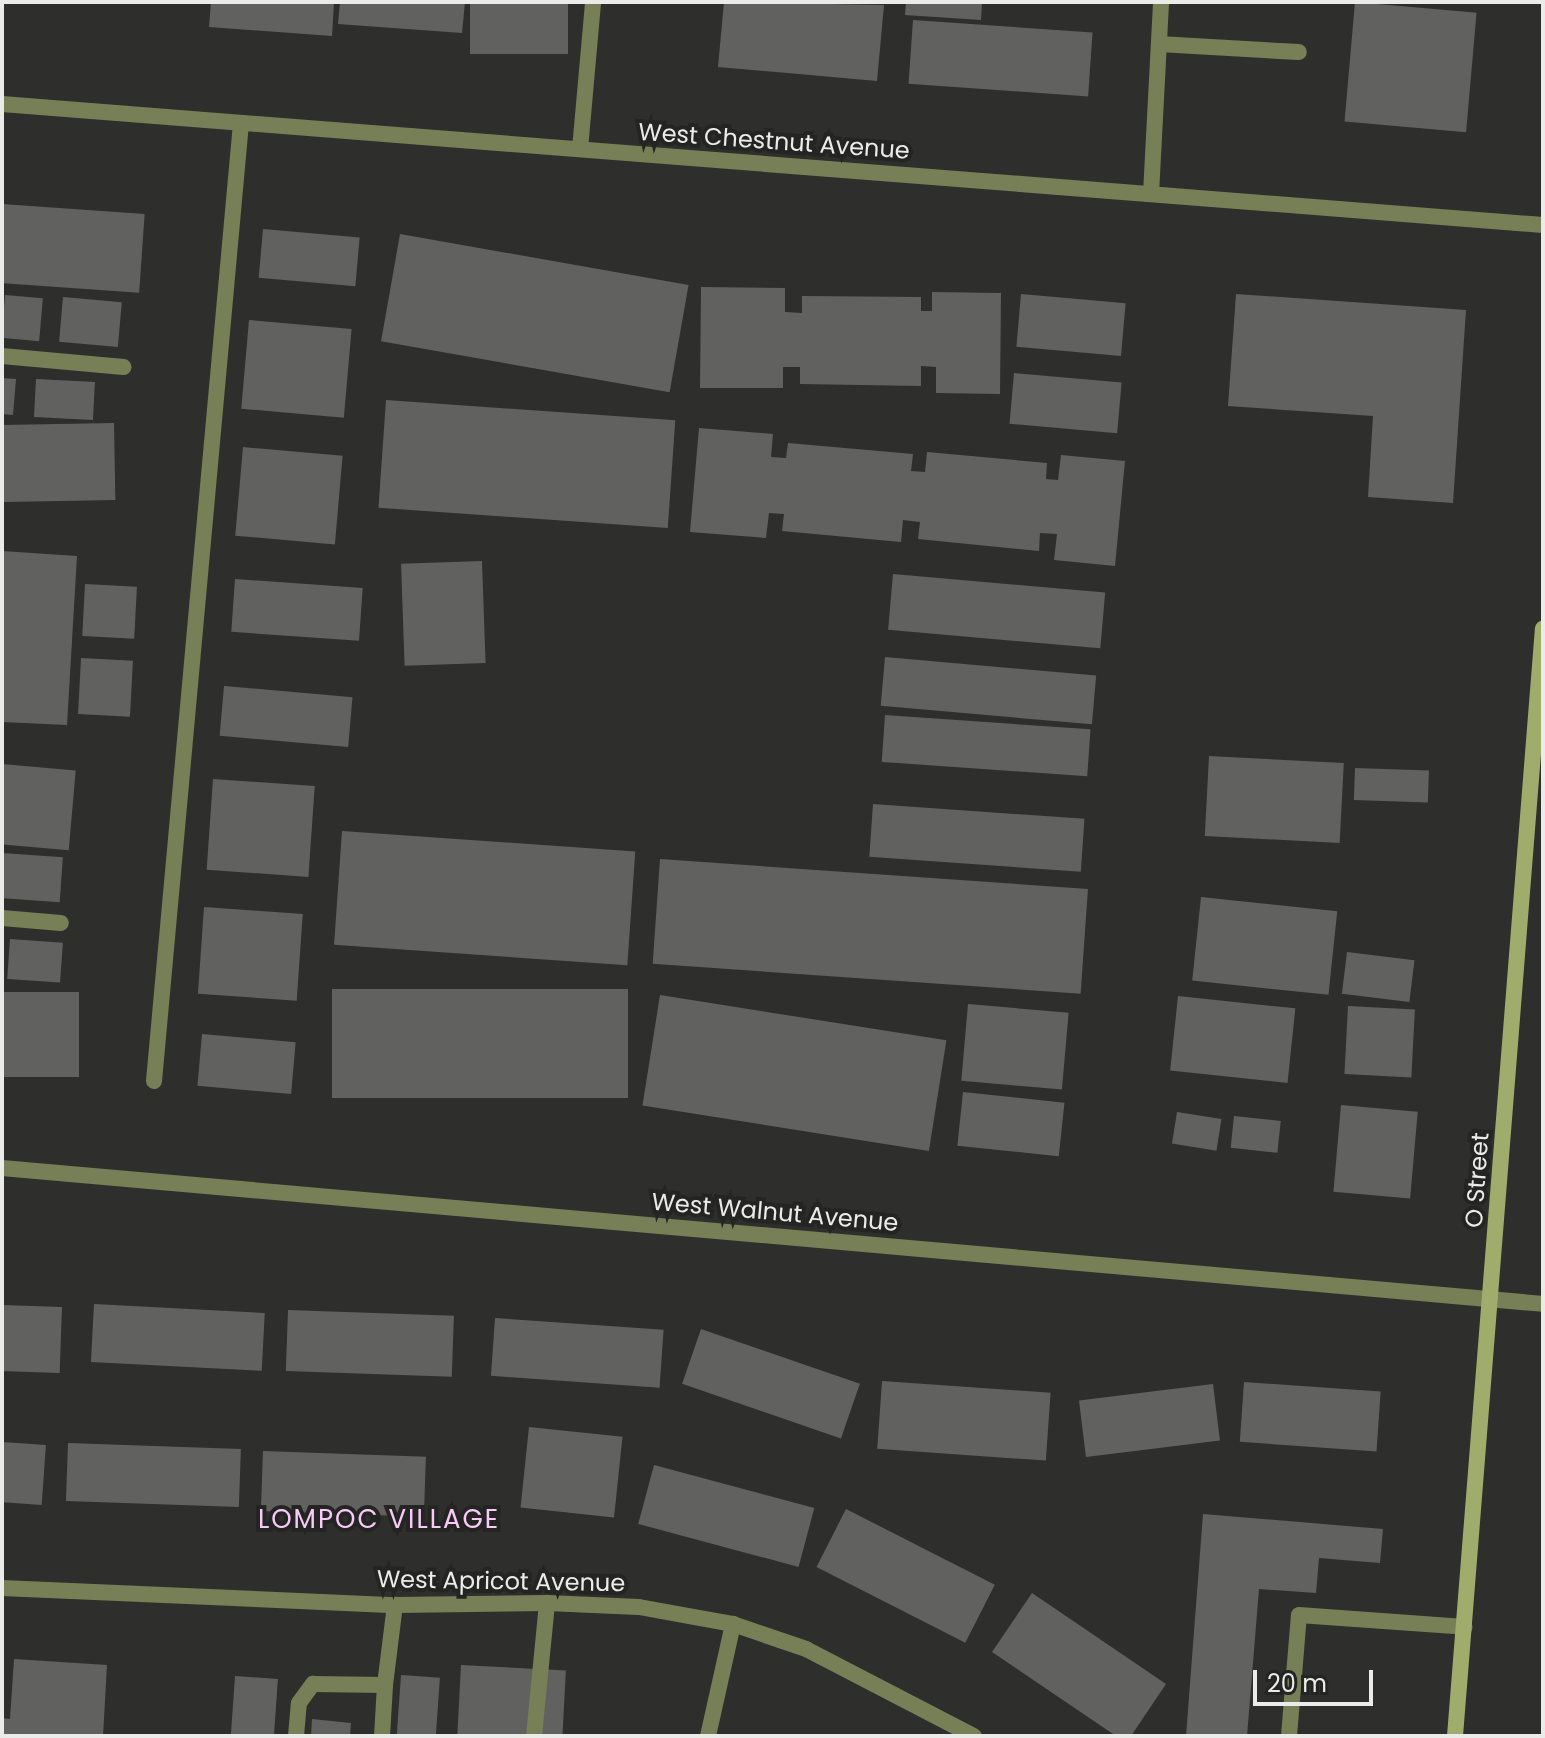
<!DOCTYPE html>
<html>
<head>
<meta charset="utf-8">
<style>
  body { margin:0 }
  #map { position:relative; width:1545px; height:1738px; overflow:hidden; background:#2e2f2c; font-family:Poppins,sans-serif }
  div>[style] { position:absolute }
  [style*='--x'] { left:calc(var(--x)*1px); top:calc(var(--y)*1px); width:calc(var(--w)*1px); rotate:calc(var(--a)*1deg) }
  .building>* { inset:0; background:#61625f; transform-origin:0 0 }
  .lane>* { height:16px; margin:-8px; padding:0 8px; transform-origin:8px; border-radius:8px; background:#777f57 }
  .street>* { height:16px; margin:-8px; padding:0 8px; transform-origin:8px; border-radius:8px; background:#777f57 }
  .secondary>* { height:16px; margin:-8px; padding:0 8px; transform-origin:8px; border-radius:8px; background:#a0ac6c }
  span { translate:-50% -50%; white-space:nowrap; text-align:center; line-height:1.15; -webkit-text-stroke:8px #242523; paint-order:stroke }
  .street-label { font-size:24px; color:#ebebea }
  .neighbourhood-label { font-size:26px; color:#f9caf8; letter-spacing:2px }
  .frame { position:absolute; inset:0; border:4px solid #ebebea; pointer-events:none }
  .scale { position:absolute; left:1253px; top:1670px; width:120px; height:36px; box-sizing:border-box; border:4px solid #ebebea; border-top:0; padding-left:10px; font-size:24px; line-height:28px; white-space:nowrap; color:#ebebea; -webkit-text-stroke:6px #242523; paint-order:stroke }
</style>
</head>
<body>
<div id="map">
  <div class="building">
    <i style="clip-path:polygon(211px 2px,334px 2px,332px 36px,209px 27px)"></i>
    <i style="clip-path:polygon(340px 2px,465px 2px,462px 33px,338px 24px)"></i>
    <i style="left:470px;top:2px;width:98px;height:52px"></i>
    <i style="clip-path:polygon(724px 2px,884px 5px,877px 81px,718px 67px)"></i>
    <i style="clip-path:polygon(906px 2px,982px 2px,981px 20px,905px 15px)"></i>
    <i style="left:1355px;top:2px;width:122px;height:120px;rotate:5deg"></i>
    <i style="left:913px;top:20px;width:180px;height:64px;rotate:4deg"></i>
    <i style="left:2px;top:204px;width:143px;height:79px;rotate:4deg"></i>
    <i style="left:263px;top:229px;width:97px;height:49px;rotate:5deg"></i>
    <i style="left:400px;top:234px;width:293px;height:109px;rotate:10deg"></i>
    <i style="clip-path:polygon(701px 287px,785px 288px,785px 312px,802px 313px,802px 296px,921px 297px,921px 311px,932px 311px,932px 292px,1001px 293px,1000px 394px,936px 393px,936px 367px,921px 366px,921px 386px,800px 384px,800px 367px,783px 367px,783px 388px,700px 388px)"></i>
    <i style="left:1021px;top:294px;width:105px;height:53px;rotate:5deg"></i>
    <i style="clip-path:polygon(1236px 294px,1466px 310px,1453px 503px,1368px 497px,1373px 416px,1228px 406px)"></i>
    <i style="left:5px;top:295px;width:38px;height:43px;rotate:5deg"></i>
    <i style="left:63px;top:297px;width:59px;height:45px;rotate:5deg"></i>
    <i style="left:249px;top:320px;width:103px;height:89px;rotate:5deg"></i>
    <i style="left:1014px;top:373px;width:108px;height:51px;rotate:5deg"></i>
    <i style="clip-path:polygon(2px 378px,16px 379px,13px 415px,2px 414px)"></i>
    <i style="left:36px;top:379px;width:59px;height:38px;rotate:3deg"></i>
    <i style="left:386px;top:400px;width:290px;height:108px;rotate:4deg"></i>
    <i style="left:114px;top:423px;width:77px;height:112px;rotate:89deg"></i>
    <i style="clip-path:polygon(699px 428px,773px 434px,771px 457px,786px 458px,788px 443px,913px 454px,911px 471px,925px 472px,927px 452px,1047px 463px,1046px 479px,1058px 480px,1061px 455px,1125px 461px,1115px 566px,1054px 560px,1057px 534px,1040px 533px,1039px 551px,918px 539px,920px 522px,903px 520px,901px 542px,782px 531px,784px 514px,769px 513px,766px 538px,690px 532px)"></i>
    <i style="left:243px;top:447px;width:100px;height:89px;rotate:5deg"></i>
    <i style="clip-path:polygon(2px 551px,77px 556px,67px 725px,2px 722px)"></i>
    <i style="left:482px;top:561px;width:102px;height:81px;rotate:88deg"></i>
    <i style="left:893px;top:574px;width:213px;height:56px;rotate:5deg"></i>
    <i style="left:235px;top:579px;width:128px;height:53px;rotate:4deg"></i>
    <i style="left:85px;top:584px;width:52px;height:52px;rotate:3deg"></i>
    <i style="left:885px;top:657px;width:212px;height:49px;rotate:5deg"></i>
    <i style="left:81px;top:658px;width:52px;height:56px;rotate:3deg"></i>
    <i style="left:224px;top:686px;width:129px;height:50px;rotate:5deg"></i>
    <i style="left:885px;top:715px;width:206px;height:47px;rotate:4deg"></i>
    <i style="left:1209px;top:756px;width:135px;height:80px;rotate:3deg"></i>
    <i style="left:2px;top:764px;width:74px;height:80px;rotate:5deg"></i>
    <i style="left:1355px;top:768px;width:74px;height:32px;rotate:2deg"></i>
    <i style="left:213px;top:779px;width:102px;height:91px;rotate:4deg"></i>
    <i style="left:873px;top:804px;width:212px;height:53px;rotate:4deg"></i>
    <i style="left:342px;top:831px;width:294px;height:114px;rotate:4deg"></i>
    <i style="left:2px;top:853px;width:61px;height:45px;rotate:4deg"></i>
    <i style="left:660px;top:859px;width:429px;height:105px;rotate:4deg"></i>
    <i style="left:1201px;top:897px;width:137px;height:84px;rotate:6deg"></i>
    <i style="left:204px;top:907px;width:99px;height:87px;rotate:4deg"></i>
    <i style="left:10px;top:939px;width:53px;height:40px;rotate:4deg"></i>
    <i style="left:1347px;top:952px;width:68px;height:42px;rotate:7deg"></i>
    <i style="left:332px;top:989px;width:296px;height:109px"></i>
    <i style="left:2px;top:992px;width:77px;height:85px"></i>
    <i style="left:660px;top:995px;width:290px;height:112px;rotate:9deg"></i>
    <i style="left:1178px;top:996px;width:118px;height:75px;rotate:6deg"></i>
    <i style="left:968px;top:1004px;width:101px;height:77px;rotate:5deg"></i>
    <i style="left:1348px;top:1006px;width:67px;height:68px;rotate:3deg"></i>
    <i style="left:202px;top:1034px;width:94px;height:52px;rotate:5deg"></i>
    <i style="left:963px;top:1092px;width:102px;height:54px;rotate:6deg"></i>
    <i style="left:1341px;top:1105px;width:77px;height:87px;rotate:5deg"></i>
    <i style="left:1177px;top:1112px;width:45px;height:32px;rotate:9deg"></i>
    <i style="left:1234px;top:1116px;width:47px;height:32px;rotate:6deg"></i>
    <i style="left:94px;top:1304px;width:171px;height:58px;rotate:3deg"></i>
    <i style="left:2px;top:1305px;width:60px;height:66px;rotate:2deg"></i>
    <i style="left:288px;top:1310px;width:166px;height:61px;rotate:2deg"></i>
    <i style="left:495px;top:1318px;width:169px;height:58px;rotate:4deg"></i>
    <i style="left:701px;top:1329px;width:168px;height:58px;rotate:19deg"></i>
    <i style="left:882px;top:1381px;width:169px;height:68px;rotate:4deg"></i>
    <i style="left:1244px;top:1382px;width:137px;height:60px;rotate:4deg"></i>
    <i style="left:1213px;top:1384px;width:57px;height:135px;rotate:83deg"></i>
    <i style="left:529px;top:1427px;width:94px;height:81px;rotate:6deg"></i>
    <i style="left:2px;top:1442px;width:44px;height:60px;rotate:4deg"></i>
    <i style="left:68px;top:1443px;width:173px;height:58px;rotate:2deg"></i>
    <i style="left:263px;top:1451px;width:163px;height:60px;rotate:2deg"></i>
    <i style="left:654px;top:1465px;width:166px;height:61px;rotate:15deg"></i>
    <i style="left:846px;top:1509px;width:167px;height:65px;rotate:27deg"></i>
    <i style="clip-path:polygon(1203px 1514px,1383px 1529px,1380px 1563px,1319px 1558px,1316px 1593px,1259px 1589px,1247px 1736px,1186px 1736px)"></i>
    <i style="clip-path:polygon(1032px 1593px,1166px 1684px,1131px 1736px,1116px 1736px,992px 1652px)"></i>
    <i style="clip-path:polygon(14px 1659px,107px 1665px,103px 1736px,2px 1736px,2px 1718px,10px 1719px)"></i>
    <i style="left:461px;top:1665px;width:105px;height:71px;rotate:3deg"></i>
    <i style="left:401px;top:1675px;width:39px;height:61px;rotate:4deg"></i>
    <i style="left:235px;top:1676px;width:43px;height:60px;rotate:4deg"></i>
    <i style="clip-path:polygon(312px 1719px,351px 1723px,350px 1736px,311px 1736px)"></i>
  </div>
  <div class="lane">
    <i style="--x:1159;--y:44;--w:140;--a:3.3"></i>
    <i style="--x:580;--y:149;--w:148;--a:-84.9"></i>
    <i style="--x:1151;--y:194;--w:192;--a:-87"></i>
    <i style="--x:2;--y:356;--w:122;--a:5.2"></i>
    <i style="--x:2;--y:918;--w:59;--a:4.8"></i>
    <i style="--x:154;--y:1081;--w:962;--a:-84.81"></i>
    <i style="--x:296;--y:1736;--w:33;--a:-85"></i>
    <i style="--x:299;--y:1703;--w:24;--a:-54"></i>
    <i style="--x:313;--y:1684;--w:72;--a:0.8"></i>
    <i style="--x:385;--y:1685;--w:81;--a:-82.9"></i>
    <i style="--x:382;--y:1736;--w:51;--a:-86.6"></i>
    <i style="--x:708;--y:1736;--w:115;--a:-77.4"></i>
    <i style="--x:1289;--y:1736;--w:121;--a:-85.3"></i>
    <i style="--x:1299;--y:1615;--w:166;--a:4.1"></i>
  </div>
  <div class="street">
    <i style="--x:2;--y:104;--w:1546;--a:4.49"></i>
    <i style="--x:2;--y:1168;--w:1547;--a:5.04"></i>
    <i style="--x:2;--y:1588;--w:393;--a:2.5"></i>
    <i style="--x:395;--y:1605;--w:152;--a:-0.8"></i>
    <i style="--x:547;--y:1603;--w:92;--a:2.5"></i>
    <i style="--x:639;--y:1607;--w:96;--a:10.3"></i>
    <i style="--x:733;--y:1624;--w:77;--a:18.9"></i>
    <i style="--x:806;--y:1649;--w:189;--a:27.4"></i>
    <i style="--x:534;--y:1736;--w:134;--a:-84.4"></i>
  </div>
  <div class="secondary">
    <i style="--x:1455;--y:1736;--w:1111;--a:-85.46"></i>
  </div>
  <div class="street-label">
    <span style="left:774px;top:141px;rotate:4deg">West Chestnut Avenue</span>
    <span style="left:1477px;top:1180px;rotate:-86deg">O Street</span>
    <span style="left:775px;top:1212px;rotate:5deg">West Walnut Avenue</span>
    <span style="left:501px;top:1581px;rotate:1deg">West Apricot Avenue</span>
  </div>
  <div class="neighbourhood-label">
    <span style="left:379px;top:1520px">LOMPOC VILLAGE</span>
  </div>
  <div class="frame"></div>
  <div class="scale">20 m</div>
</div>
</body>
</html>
